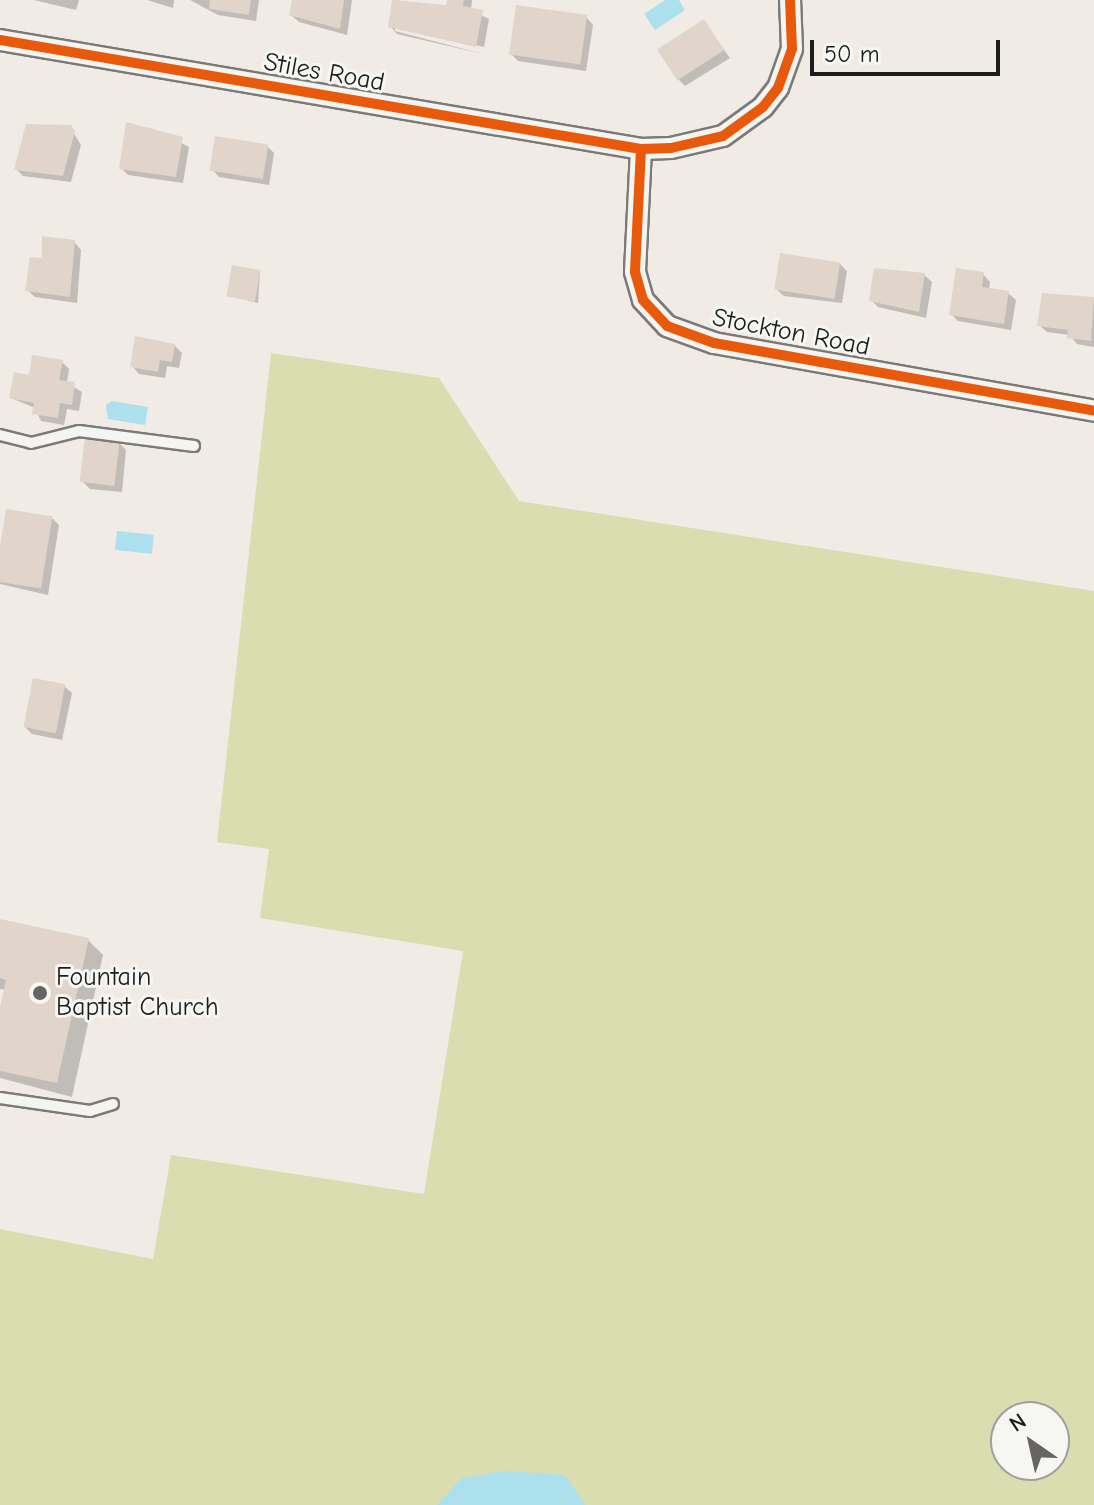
<!DOCTYPE html>
<html>
<head>
<meta charset="utf-8">
<style>
  body { margin:0 }
  #map { position:relative; width:1094px; height:1505px; overflow:hidden; background:#f1ebe6; font-family:"Comic Neue",sans-serif }
  div>[style] { position:absolute }
  [style*='--x'] { left:calc(var(--x)*1px); top:calc(var(--y)*1px); width:calc(var(--w)*1px); rotate:calc(var(--a)*1deg) }
  .green>* { inset:0; background:#d9ddb0 }
  .water>* { inset:0; background:#ace0ec; transform-origin:0 0 }
  .shadow>* { inset:0; background:#0003 }
  .building>* { inset:0; background:#e0d4cb; transform-origin:0 0 }
  .roads { filter:drop-shadow(2px 0 #7c7977) drop-shadow(-2px 0 #7c7977) drop-shadow(0 2px #7c7977) drop-shadow(0 -2px #7c7977) }
  .lane>* { height:10px; margin:-5px; padding:0 5px; transform-origin:5px; border-radius:5px; background:#f4f4f1 }
  .street>* { height:20px; margin:-10px; padding:0 10px; transform-origin:10px; border-radius:10px; background:#f4f4f1 }
  .cycleway>* { height:10px; margin:-5px; padding:0 5px; transform-origin:5px; border-radius:5px; background:#e8590c }
  .dots>* { width:22px; height:22px; translate:-50% -50%; box-sizing:border-box; border:4px solid #f6f6f2; border-radius:50% }
  span { translate:-50% -50%; white-space:nowrap; text-align:center; line-height:1.15; -webkit-text-stroke:6px #f6f6f2; paint-order:stroke }
  .street-label { font-size:26px; color:#1c1c1c }
  .poi-label { font-size:26px; color:#1c1c1c }
  .left { translate:0 -50%; text-align:left }
  .north { position:absolute; left:990px; top:1401px; width:80px; height:80px; box-sizing:border-box; background:#f6f6f2; border:2px solid #9f9f9c; border-radius:50%; rotate:326deg; font-size:22px; font-weight:700; line-height:32px; text-align:center; color:#1c1c1c }
  .north::after { content:''; display:block; margin:auto; width:28px; height:36px; background:#676463; clip-path:polygon(50% 0,100% 100%,50% 72%,0 100%) }
  .scale { position:absolute; left:810px; top:40px; width:190px; height:36px; box-sizing:border-box; border:4px solid #1c1c1c; border-top:0; padding-left:10px; font-size:24px; line-height:28px; white-space:nowrap; color:#1c1c1c; -webkit-text-stroke:6px #f6f6f2; paint-order:stroke }
</style>
</head>
<body>
<div id="map">
  <div class="green">
    <i style="clip-path:polygon(evenodd,271px 353px,439px 378px,519px 501px,1094px 591px,1094px 1505px,0 1505px,0 1229px,153px 1259px,171px 1155px,424px 1194px,463px 951px,260px 918px,269px 849px,217px 842px,271px 353px,1006px 1417px,1054px 1417px,1054px 1465px,1006px 1465px,1006px 1417px)"></i>
  </div>
  <div class="water">
    <i style="clip-path:polygon(665px 0,679px 0,685px 10px,655px 30px,644px 14px)"></i>
    <i style="clip-path:polygon(112px 401px,148px 407px,145px 425px,108px 419px,106px 405px)"></i>
    <i style="left:117px;top:531px;width:37px;height:19px;rotate:6deg"></i>
    <i style="clip-path:polygon(504px 1471px,565px 1475px,585px 1505px,437px 1505px,462px 1478px)"></i>
  </div>
  <div class="shadow">
    <i style="clip-path:polygon(34px 0,79px 0,76px 10px)"></i>
    <i style="clip-path:polygon(147px 0,174px 0,173px 8px)"></i>
    <i style="clip-path:polygon(190px 0,259px 0,256px 21px,218px 15px)"></i>
    <i style="clip-path:polygon(294px 0,352px 0,347px 35px,299px 22px,291px 15px)"></i>
    <i style="clip-path:polygon(394px 0,448px 8px,449px 0,472px 0,471px 10px,489px 19px,484px 47px,395px 27px,395px 31px,483px 54px,397px 34px,390px 26px)"></i>
    <i style="clip-path:polygon(586px 17px,593px 25px,586px 71px,518px 61px,511px 54px)"></i>
    <i style="clip-path:polygon(704px 22px,730px 58px,685px 86px,678px 79px)"></i>
    <i style="clip-path:polygon(128px 125px,154px 129px,189px 147px,183px 183px,128px 175px,121px 168px)"></i>
    <i style="clip-path:polygon(70px 127px,81px 145px,71px 182px,23px 176px,16px 169px)"></i>
    <i style="clip-path:polygon(267px 146px,274px 153px,269px 185px,219px 177px,212px 169px)"></i>
    <i style="clip-path:polygon(74px 242px,81px 250px,77px 303px,35px 297px,27px 290px,44px 261px)"></i>
    <i style="clip-path:polygon(840px 264px,847px 271px,842px 303px,784px 296px,776px 289px)"></i>
    <i style="clip-path:polygon(260px 272px,258px 303px,228px 295px)"></i>
    <i style="clip-path:polygon(983px 274px,990px 282px,989px 290px,1008px 293px,1016px 300px,1011px 330px,958px 321px,951px 314px)"></i>
    <i style="clip-path:polygon(924px 275px,932px 282px,926px 318px,878px 307px,871px 300px)"></i>
    <i style="clip-path:polygon(1044px 295px,1094px 299px,1094px 347px,1077px 344px,1070px 335px,1047px 332px,1039px 325px)"></i>
    <i style="clip-path:polygon(174px 345px,182px 353px,179px 368px,167px 366px,165px 378px,139px 374px,132px 366px)"></i>
    <i style="clip-path:polygon(62px 362px,69px 369px,67px 383px,82px 392px,79px 411px,67px 409px,64px 425px,41px 421px,35px 408px,11px 398px,30px 377px)"></i>
    <i style="clip-path:polygon(119px 443px,126px 450px,122px 492px,90px 489px,82px 481px)"></i>
    <i style="clip-path:polygon(8px 511px,52px 518px,59px 525px,48px 595px,0 584px)"></i>
    <i style="clip-path:polygon(64px 686px,72px 693px,62px 740px,32px 734px,25px 727px)"></i>
    <i style="clip-path:polygon(0 921px,88px 940px,103px 955px,72px 1097px,0 1078px,0 1016px,6px 990px,0 989px)"></i>
  </div>
  <div class="building">
    <i style="clip-path:polygon(210px 0,251px 0,249px 15px,209px 9px)"></i>
    <i style="clip-path:polygon(292px 0,344px 0,340px 29px,289px 15px)"></i>
    <i style="clip-path:polygon(392px 0,446px 5px,447px 0,464px 0,463px 6px,483px 10px,476px 47px,388px 27px)"></i>
    <i style="left:516px;top:5px;width:72px;height:50px;rotate:8deg"></i>
    <i style="left:704px;top:19px;width:37px;height:56px;rotate:57deg"></i>
    <i style="clip-path:polygon(126px 122px,183px 137px,176px 177px,119px 169px)"></i>
    <i style="clip-path:polygon(26px 124px,71px 125px,75px 131px,63px 176px,14px 170px)"></i>
    <i style="left:215px;top:136px;width:54px;height:35px;rotate:9deg"></i>
    <i style="clip-path:polygon(42px 236px,75px 240px,70px 297px,25px 291px,30px 257px,42px 258px)"></i>
    <i style="left:780px;top:253px;width:61px;height:37px;rotate:9deg"></i>
    <i style="left:232px;top:265px;width:29px;height:32px;rotate:10deg"></i>
    <i style="clip-path:polygon(874px 268px,925px 273px,919px 312px,869px 301px)"></i>
    <i style="clip-path:polygon(956px 268px,984px 272px,982px 287px,1009px 291px,1004px 324px,949px 315px)"></i>
    <i style="clip-path:polygon(1042px 293px,1094px 297px,1091px 341px,1067px 338px,1068px 330px,1037px 326px)"></i>
    <i style="clip-path:polygon(135px 336px,175px 344px,172px 362px,160px 360px,158px 372px,130px 367px)"></i>
    <i style="clip-path:polygon(32px 355px,63px 360px,59px 380px,75px 382px,72px 405px,60px 403px,58px 418px,32px 414px,34px 403px,9px 398px,14px 372px,29px 375px)"></i>
    <i style="left:85px;top:437px;width:35px;height:45px;rotate:7deg"></i>
    <i style="left:6px;top:509px;width:47px;height:73px;rotate:9deg"></i>
    <i style="left:33px;top:678px;width:33px;height:50px;rotate:11deg"></i>
    <i style="clip-path:polygon(0 919px,89px 938px,57px 1083px,0 1071px,0 1007px,6px 980px,0 978px)"></i>
  </div>
  <div class="roads">
    <div class="lane">
      <i style="--x:0;--y:435;--w:32;--a:14"></i>
      <i style="--x:31;--y:443;--w:49;--a:-14"></i>
      <i style="--x:79;--y:431;--w:116;--a:7.4"></i>
      <i style="--x:0;--y:1098;--w:91;--a:8.2"></i>
      <i style="--x:90;--y:1111;--w:24;--a:-17"></i>
    </div>
    <div class="street">
      <i style="--x:0;--y:40;--w:650;--a:9.65"></i>
      <i style="--x:641;--y:149;--w:30;--a:-2"></i>
      <i style="--x:671;--y:148;--w:53;--a:-13"></i>
      <i style="--x:723;--y:136;--w:49;--a:-35.9"></i>
      <i style="--x:763;--y:107;--w:24;--a:-52"></i>
      <i style="--x:778;--y:88;--w:41;--a:-70.3"></i>
      <i style="--x:792;--y:49;--w:49;--a:-92.3"></i>
      <i style="--x:641;--y:149;--w:123;--a:92.8"></i>
      <i style="--x:635;--y:272;--w:29;--a:74"></i>
      <i style="--x:643;--y:300;--w:35;--a:47"></i>
      <i style="--x:667;--y:326;--w:50;--a:19.9"></i>
      <i style="--x:714;--y:343;--w:386;--a:10.1"></i>
    </div>
  </div>
  <div class="cycleway">
    <i style="--x:0;--y:40;--w:650;--a:9.65"></i>
    <i style="--x:641;--y:149;--w:30;--a:-2"></i>
    <i style="--x:671;--y:148;--w:53;--a:-13"></i>
    <i style="--x:723;--y:136;--w:49;--a:-35.9"></i>
    <i style="--x:763;--y:107;--w:24;--a:-52"></i>
    <i style="--x:778;--y:88;--w:41;--a:-70.3"></i>
    <i style="--x:792;--y:49;--w:49;--a:-92.3"></i>
    <i style="--x:641;--y:149;--w:123;--a:92.8"></i>
    <i style="--x:635;--y:272;--w:29;--a:74"></i>
    <i style="--x:643;--y:300;--w:35;--a:47"></i>
    <i style="--x:667;--y:326;--w:50;--a:19.9"></i>
    <i style="--x:714;--y:343;--w:386;--a:10.1"></i>
  </div>
  <div class="dots">
    <i style="left:40px;top:993px;background:#676463"></i>
  </div>
  <div class="street-label">
    <span style="left:324px;top:73px;rotate:10deg">Stiles Road</span>
    <span style="left:791px;top:333px;rotate:11deg">Stockton Road</span>
  </div>
  <div class="poi-label">
    <span class="left" style="left:56px;top:993px">Fountain<br>Baptist Church</span>
  </div>
  <div class="north">N</div>
  <div class="scale">50 m</div>
</div>
</body>
</html>
